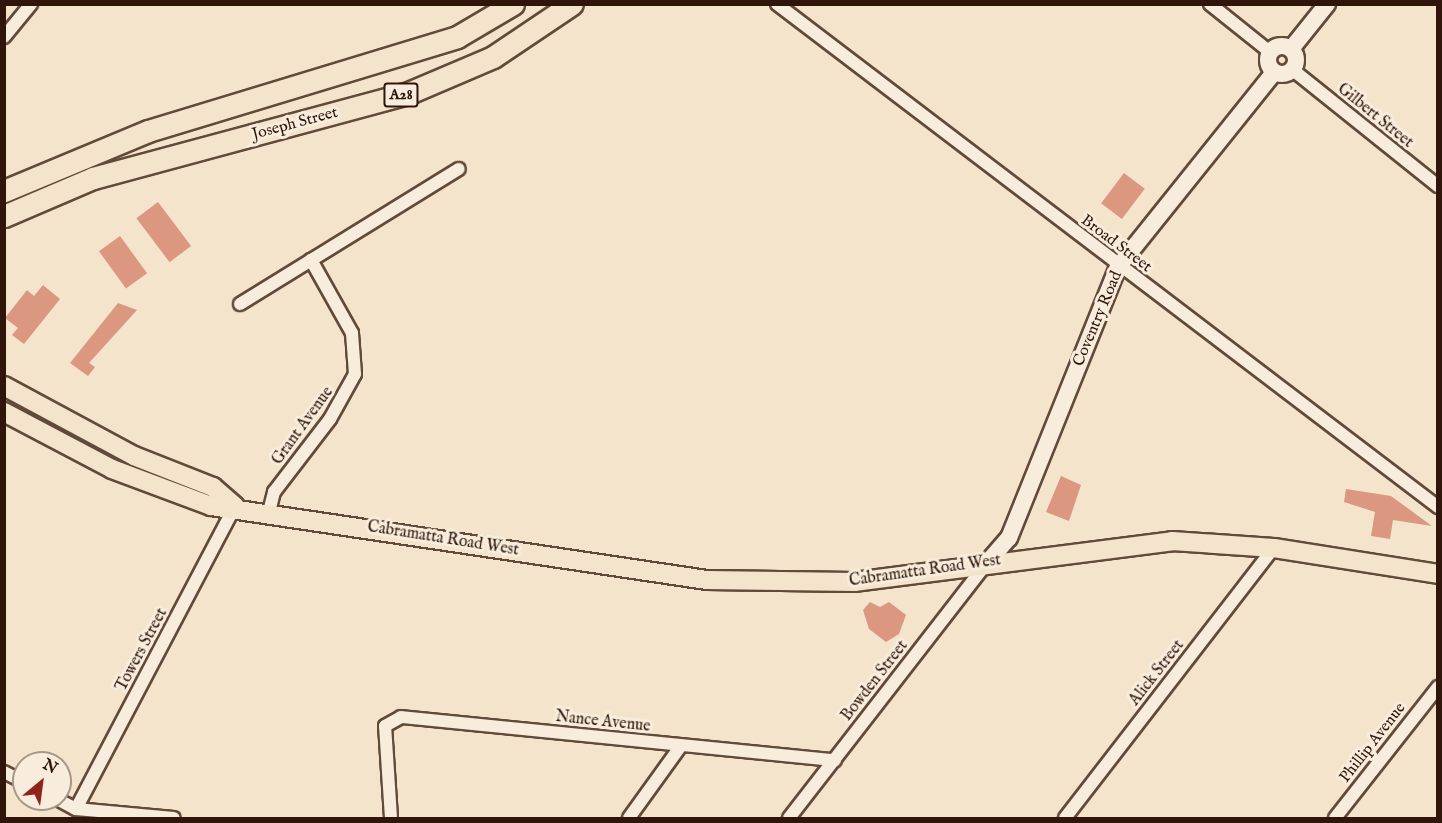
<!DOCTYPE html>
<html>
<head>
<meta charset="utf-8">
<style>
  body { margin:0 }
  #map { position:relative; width:1442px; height:823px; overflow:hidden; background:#f4e4cb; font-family:"IM FELL English",serif }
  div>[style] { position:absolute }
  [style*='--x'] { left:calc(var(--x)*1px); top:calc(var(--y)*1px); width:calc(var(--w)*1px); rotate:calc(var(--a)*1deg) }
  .building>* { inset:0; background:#db9780; transform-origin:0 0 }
  .roads { filter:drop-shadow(2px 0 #614a3a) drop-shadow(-2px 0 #614a3a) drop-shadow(0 2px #614a3a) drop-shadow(0 -2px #614a3a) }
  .street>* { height:12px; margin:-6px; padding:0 6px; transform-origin:6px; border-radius:6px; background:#f8eddd }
  .secondary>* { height:16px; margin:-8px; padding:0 8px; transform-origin:8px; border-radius:8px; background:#f8eddd }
  .secondary>.ring { margin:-8px; padding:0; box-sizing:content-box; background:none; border:16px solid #f8eddd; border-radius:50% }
  .primary>* { height:18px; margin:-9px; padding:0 9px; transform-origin:9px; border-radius:9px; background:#f4e4cb }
  .highway>* { height:21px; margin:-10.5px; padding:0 10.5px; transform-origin:10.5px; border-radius:10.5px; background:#f4e4cb }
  span { translate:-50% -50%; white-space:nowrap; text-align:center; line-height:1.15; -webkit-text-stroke:6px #f8eddd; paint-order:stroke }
  .shield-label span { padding:2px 4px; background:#f8eddd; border:2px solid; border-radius:4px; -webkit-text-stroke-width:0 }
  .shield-label { font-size:15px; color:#30160a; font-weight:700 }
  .street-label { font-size:16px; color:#30160a }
  .frame { position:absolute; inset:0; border:6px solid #30160a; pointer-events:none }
  .north { position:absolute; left:12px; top:751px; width:60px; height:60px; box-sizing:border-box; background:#f8eddd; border:2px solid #a89789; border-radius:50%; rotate:29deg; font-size:16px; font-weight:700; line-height:24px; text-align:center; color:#30160a }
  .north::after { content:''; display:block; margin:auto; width:21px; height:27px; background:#8f2418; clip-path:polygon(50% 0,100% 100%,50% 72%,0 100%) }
</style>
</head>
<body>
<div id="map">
  <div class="building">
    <i style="left:1124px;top:173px;width:26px;height:38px;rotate:37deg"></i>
    <i style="left:158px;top:202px;width:55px;height:27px;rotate:53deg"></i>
    <i style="left:120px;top:236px;width:46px;height:26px;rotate:54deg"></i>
    <i style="clip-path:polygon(43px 285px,60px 299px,24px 344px,12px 335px,18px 328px,5px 318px,27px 290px,34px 296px)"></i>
    <i style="clip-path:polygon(118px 303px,137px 310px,89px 363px,95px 367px,88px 376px,70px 363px)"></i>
    <i style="clip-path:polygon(1061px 476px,1081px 485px,1069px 521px,1046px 512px)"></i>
    <i style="clip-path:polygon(1346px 489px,1391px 496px,1432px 526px,1393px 520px,1390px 539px,1371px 536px,1375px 512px,1344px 502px)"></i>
    <i style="clip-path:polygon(870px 602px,880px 607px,889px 602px,906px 615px,899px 634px,886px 642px,869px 629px,863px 610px)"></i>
  </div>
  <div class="roads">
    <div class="street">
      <i style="--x:777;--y:4;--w:831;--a:37.27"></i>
      <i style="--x:1210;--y:4;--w:77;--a:38.7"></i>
      <i style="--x:4;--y:37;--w:43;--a:-50.7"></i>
      <i style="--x:1293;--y:70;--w:186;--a:38.7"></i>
      <i style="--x:240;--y:304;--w:257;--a:-31.7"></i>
      <i style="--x:269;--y:512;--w:21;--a:-76"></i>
      <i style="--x:274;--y:492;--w:92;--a:-52.5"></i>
      <i style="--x:330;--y:419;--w:51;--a:-60.9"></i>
      <i style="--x:355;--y:374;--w:41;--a:-94.2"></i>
      <i style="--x:352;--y:333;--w:84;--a:-119.3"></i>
      <i style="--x:4;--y:772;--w:22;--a:27"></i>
      <i style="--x:57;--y:799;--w:21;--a:28"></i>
      <i style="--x:76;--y:809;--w:98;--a:5.2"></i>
      <i style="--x:76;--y:809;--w:342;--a:-62.3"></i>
      <i style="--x:391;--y:818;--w:92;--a:-93.7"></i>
      <i style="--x:385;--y:726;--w:18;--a:-29"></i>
      <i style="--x:401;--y:717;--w:436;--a:5.7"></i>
      <i style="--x:629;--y:818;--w:87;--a:-54.3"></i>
      <i style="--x:789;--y:818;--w:323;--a:-52.2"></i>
      <i style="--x:1065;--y:818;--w:341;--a:-52.3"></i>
      <i style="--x:1335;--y:818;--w:167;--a:-51.8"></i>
    </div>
    <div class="secondary">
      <i class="ring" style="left:1268px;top:46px;width:12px;height:12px"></i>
      <i style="--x:1291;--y:49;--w:58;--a:-51.3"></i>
      <i style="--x:987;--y:563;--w:33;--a:-49"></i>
      <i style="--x:1009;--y:538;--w:292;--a:-68.1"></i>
      <i style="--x:1118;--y:267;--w:250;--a:-51.3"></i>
    </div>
    <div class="primary">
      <i style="--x:4;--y:386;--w:148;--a:28.3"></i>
      <i style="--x:134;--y:456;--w:85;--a:21.4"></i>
      <i style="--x:213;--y:487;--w:29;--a:41"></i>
      <i style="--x:4;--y:412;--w:122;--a:27.8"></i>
      <i style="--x:112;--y:469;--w:106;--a:20.5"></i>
      <i style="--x:211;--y:506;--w:501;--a:8.49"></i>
      <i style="--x:707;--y:580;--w:147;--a:0.8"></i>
      <i style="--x:854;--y:582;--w:321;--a:-7.3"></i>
      <i style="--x:1172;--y:541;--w:102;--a:3.9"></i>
      <i style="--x:1274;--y:548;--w:166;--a:9"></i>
    </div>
    <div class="highway">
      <i style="--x:4;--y:191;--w:156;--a:-22.6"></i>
      <i style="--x:148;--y:131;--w:323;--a:-16.9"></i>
      <i style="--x:457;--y:37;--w:65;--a:-30.5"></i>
      <i style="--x:4;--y:216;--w:97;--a:-23.1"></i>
      <i style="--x:93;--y:178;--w:329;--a:-15.1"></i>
      <i style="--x:411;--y:92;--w:89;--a:-23.1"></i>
      <i style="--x:493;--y:57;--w:95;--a:-33.9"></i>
    </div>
  </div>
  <div class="shield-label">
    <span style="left:401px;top:95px">A28</span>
  </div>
  <div class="street-label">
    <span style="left:1375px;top:116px;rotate:39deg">Gilbert Street</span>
    <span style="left:295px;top:124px;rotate:-15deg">Joseph Street</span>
    <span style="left:1116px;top:244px;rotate:37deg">Broad Street</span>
    <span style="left:1098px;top:319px;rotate:-67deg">Coventry Road</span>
    <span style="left:303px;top:426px;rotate:-54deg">Grant Avenue</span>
    <span style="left:443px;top:539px;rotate:9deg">Cabramatta Road West</span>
    <span style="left:925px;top:571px;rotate:-8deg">Cabramatta Road West</span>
    <span style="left:142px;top:650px;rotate:-62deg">Towers Street</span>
    <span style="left:1157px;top:673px;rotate:-52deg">Alick Street</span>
    <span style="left:875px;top:681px;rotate:-52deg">Bowden Street</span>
    <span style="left:603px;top:722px;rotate:6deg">Nance Avenue</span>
    <span style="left:1373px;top:743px;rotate:-52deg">Phillip Avenue</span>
  </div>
  <div class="frame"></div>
  <div class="north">N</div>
</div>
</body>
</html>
